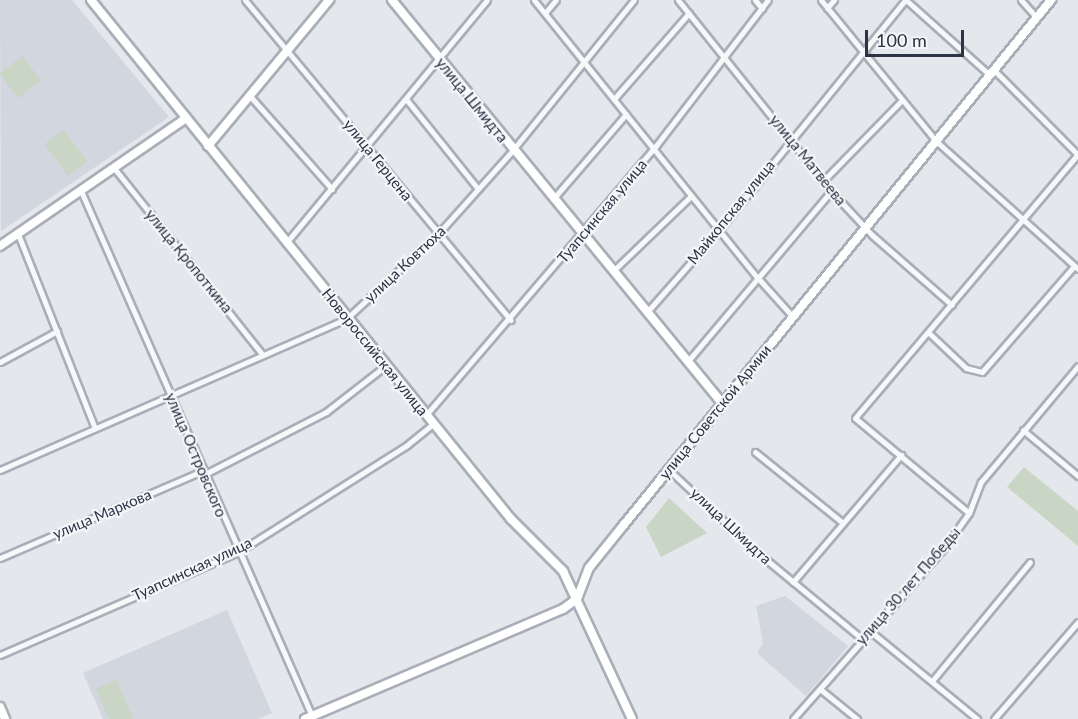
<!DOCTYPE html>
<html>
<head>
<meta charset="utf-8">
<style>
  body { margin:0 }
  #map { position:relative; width:1078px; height:719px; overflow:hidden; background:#e4e7ec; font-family:Lato,sans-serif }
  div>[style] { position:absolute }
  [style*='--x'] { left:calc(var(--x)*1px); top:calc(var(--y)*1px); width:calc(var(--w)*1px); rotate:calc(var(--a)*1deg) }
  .built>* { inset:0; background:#d2d6de }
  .green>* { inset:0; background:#c9d6c5; transform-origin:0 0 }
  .roads { filter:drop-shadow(2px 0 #a9aeb7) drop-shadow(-2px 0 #a9aeb7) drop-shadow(0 2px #a9aeb7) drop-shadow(0 -2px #a9aeb7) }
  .street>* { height:5px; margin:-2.5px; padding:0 2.5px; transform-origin:2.5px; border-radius:2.5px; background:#f7f8fa }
  .secondary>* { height:8px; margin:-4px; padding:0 4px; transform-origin:4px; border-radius:4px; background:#fff }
  .primary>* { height:8px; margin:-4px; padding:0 4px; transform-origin:4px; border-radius:4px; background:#fff }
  span { translate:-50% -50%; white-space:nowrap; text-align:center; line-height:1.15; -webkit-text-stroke:4.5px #f4f6f9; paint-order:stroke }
  .street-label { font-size:15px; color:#2b3445 }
  .scale { position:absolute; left:865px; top:30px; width:99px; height:27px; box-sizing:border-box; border:3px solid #2b3445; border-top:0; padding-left:8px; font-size:18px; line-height:21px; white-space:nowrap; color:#2b3445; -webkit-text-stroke:4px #f4f6f9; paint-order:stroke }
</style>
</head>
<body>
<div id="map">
  <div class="built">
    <i style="clip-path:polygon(0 0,72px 0,169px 117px,1px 231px)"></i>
    <i style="clip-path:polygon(785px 596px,848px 646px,806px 696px,757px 653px,763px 643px,756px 606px)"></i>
    <i style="clip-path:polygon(227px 610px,272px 713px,258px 719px,103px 719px,83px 673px)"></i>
  </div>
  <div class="green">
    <i style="left:23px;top:56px;width:31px;height:29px;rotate:54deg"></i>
    <i style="left:64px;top:130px;width:39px;height:24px;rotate:54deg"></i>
    <i style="clip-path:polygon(1024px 467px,1078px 511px,1078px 546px,1007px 487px)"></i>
    <i style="clip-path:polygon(669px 498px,707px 533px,661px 557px,646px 527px)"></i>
    <i style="clip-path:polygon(116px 679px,133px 718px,131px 719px,109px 719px,96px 689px)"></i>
  </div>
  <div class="roads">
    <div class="street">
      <i style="--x:245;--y:0;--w:416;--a:50.3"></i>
      <i style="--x:534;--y:0;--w:356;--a:51.2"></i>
      <i style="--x:757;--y:277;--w:54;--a:48"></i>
      <i style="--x:678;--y:0;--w:245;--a:51.3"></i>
      <i style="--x:831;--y:191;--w:60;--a:47"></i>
      <i style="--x:872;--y:235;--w:106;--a:41.2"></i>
      <i style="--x:755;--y:0;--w:11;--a:49"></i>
      <i style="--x:821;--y:0;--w:182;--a:50.8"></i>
      <i style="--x:936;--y:141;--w:191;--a:42"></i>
      <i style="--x:906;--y:0;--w:113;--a:41.8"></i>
      <i style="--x:1021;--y:0;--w:24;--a:48"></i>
      <i style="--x:827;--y:8;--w:11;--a:-49"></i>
      <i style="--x:545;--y:13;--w:17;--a:-50"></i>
      <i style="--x:994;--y:70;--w:120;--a:45.3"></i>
      <i style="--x:250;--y:96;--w:124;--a:48.6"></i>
      <i style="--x:406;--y:99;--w:115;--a:51.3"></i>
      <i style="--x:614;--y:99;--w:114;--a:-48.9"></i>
      <i style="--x:114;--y:168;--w:239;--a:51.5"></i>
      <i style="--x:823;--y:181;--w:113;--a:-45.7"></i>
      <i style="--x:81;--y:191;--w:574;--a:66.25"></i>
      <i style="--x:553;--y:199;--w:112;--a:-49.3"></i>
      <i style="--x:18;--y:234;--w:209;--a:68.4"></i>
      <i style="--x:286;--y:243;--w:315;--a:-50.4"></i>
      <i style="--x:613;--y:271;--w:108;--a:-43.9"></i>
      <i style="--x:647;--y:312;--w:109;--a:-48.7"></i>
      <i style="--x:719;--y:230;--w:296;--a:-51"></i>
      <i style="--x:929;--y:333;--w:51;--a:43.4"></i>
      <i style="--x:966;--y:368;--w:16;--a:14"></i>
      <i style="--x:982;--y:372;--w:140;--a:-49"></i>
      <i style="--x:688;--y:361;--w:222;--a:-49.9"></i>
      <i style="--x:0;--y:362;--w:65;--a:-28.5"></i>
      <i style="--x:426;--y:415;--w:353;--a:-49.5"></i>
      <i style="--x:655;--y:147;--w:185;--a:-52.5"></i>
      <i style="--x:1023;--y:430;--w:72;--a:39.9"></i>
      <i style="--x:755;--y:452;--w:113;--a:38.9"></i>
      <i style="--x:668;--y:469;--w:122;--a:43"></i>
      <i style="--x:757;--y:552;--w:136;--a:39.6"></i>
      <i style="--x:0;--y:470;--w:378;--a:-23.6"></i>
      <i style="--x:346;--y:319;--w:124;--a:-42.7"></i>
      <i style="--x:437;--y:235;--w:113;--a:-48.2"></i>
      <i style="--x:512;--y:151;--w:194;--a:-51.1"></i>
      <i style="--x:205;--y:474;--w:136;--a:-27.1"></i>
      <i style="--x:326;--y:412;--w:75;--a:-37.9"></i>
      <i style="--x:969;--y:513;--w:148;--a:-140.2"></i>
      <i style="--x:855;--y:418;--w:346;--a:-49.8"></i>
      <i style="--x:0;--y:558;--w:222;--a:-23.3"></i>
      <i style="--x:793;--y:582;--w:167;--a:-49.6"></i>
      <i style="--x:870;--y:631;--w:139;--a:39.4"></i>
      <i style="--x:0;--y:655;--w:259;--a:-23.4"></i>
      <i style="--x:238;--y:552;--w:200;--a:-32.3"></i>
      <i style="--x:407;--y:445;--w:33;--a:-39"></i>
      <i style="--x:932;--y:681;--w:154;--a:-50.5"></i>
      <i style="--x:820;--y:689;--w:48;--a:39"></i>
      <i style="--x:793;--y:719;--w:228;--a:-48.6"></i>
      <i style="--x:944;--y:548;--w:43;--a:-54.5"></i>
      <i style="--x:969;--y:513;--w:33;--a:-69"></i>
      <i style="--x:981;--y:482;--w:151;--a:-50.1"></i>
      <i style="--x:994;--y:719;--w:128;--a:-49.1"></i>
    </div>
    <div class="secondary">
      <i style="--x:392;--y:0;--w:521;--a:50.69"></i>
      <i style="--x:0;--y:246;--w:226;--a:-34.5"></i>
      <i style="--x:0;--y:707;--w:13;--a:67"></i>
      <i style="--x:305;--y:719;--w:280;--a:-23.1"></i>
      <i style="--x:563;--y:609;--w:17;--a:-36"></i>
    </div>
    <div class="primary">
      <i style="--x:91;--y:0;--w:668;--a:51.02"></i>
      <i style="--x:511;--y:519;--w:74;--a:45"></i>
      <i style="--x:563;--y:571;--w:163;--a:65"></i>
      <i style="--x:208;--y:146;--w:190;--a:-50.3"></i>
      <i style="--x:577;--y:599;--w:33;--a:-69"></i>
      <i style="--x:589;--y:568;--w:53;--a:-51.2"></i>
      <i style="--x:622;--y:527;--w:680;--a:-50.85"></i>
    </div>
  </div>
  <div class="street-label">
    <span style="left:472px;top:100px;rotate:51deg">улица Шмидта</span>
    <span style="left:378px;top:160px;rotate:51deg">улица Герцена</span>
    <span style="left:808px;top:160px;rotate:51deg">улица Матвеева</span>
    <span style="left:602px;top:211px;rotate:-50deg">Туапсинская улица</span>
    <span style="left:731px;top:212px;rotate:-51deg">Майкопская улица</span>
    <span style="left:189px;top:261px;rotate:51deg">улица Кропоткина</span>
    <span style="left:405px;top:264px;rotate:-43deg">улица Ковтюха</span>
    <span style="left:375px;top:352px;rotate:51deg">Новороссийская улица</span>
    <span style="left:715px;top:412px;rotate:-51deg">улица Советской Армии</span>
    <span style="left:196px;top:455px;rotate:67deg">улица Островского</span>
    <span style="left:102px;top:514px;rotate:-23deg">улица Маркова</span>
    <span style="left:731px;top:526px;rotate:43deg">улица Шмидта</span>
    <span style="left:192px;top:569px;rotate:-25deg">Туапсинская улица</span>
    <span style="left:908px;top:586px;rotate:-49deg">улица 30 лет Победы</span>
  </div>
  <div class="scale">100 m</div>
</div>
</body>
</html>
